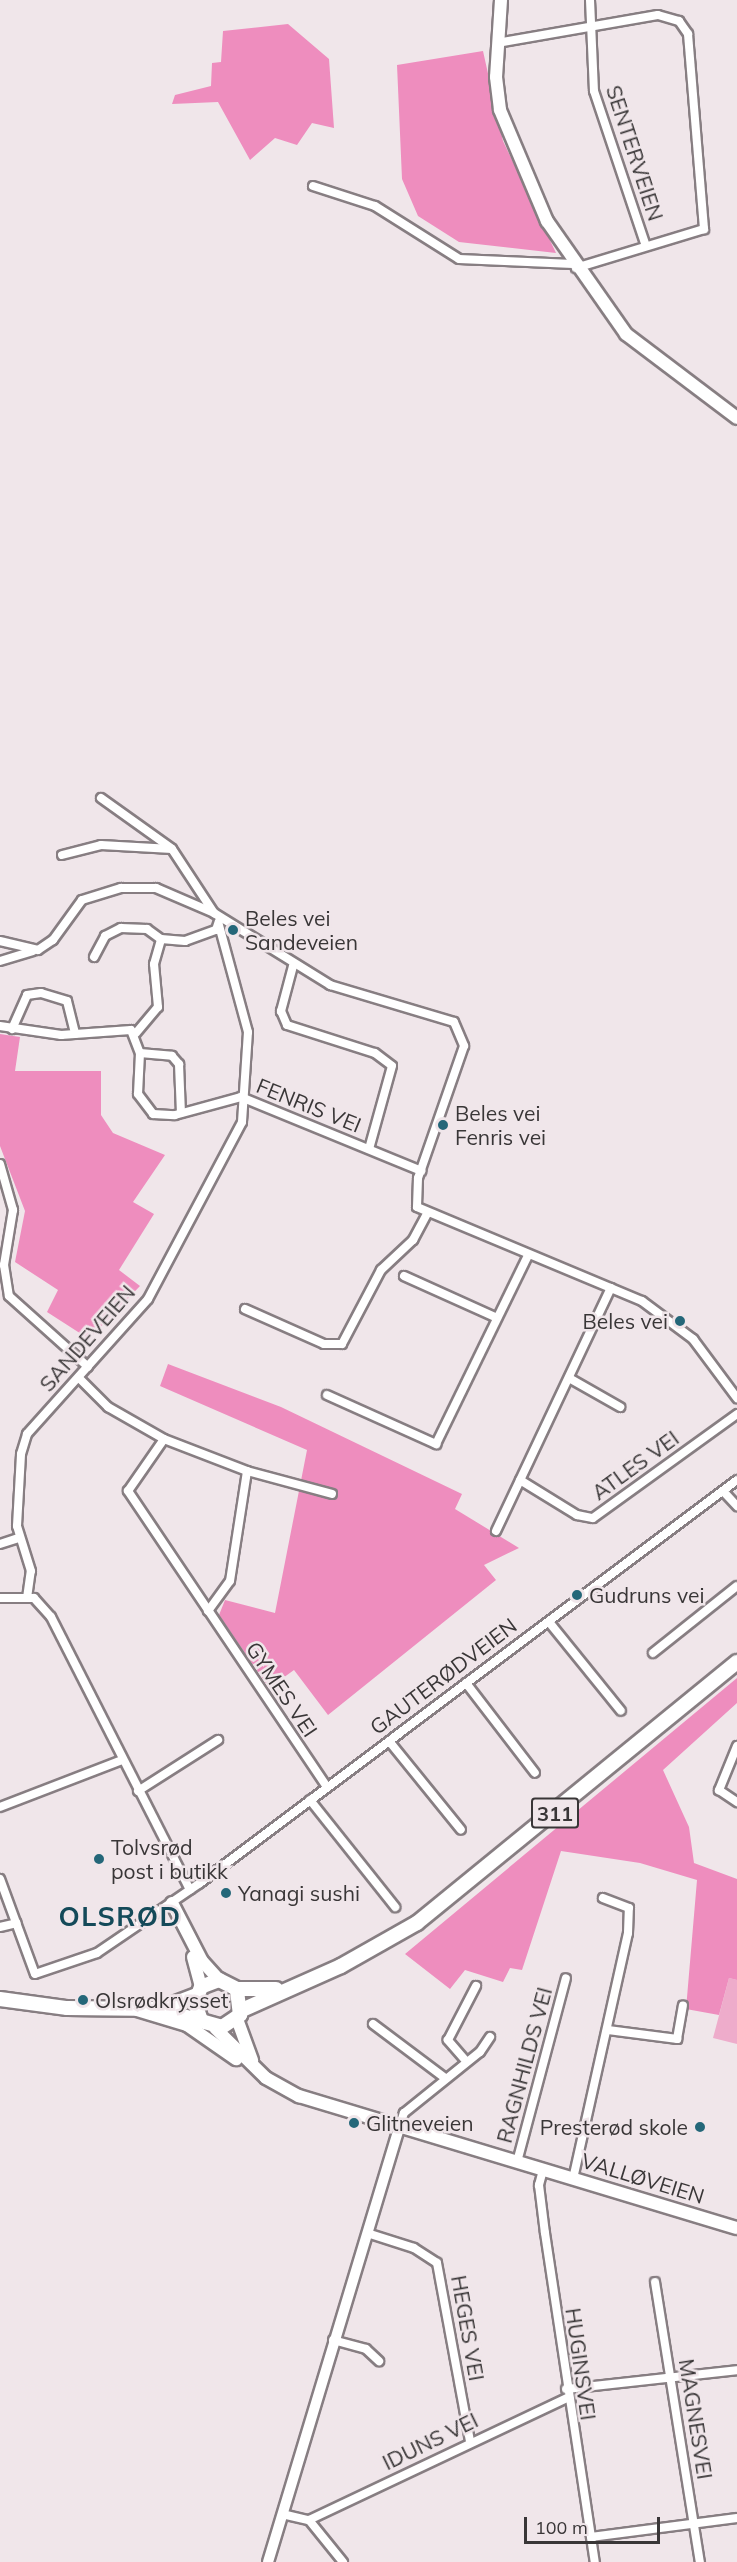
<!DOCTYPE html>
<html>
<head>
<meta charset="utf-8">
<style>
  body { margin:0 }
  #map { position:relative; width:737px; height:2562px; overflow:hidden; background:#f0e6ea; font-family:Mulish,sans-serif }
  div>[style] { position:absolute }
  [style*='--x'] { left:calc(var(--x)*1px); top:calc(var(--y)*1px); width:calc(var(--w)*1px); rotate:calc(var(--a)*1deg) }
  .green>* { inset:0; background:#eeaccb }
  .forest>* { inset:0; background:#ee8dbe }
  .roads { filter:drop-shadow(2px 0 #877e82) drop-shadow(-2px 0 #877e82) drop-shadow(0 2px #877e82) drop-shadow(0 -2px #877e82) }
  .minor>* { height:8px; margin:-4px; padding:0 4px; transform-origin:4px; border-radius:4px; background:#fff }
  .tertiary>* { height:10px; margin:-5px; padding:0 5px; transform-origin:5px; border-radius:5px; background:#fff }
  .secondary>* { height:12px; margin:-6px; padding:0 6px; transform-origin:6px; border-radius:6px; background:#fff }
  .primary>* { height:14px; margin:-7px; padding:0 7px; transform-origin:7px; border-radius:7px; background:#fff }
  .dots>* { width:16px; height:16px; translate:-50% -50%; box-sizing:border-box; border:3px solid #f0e6ea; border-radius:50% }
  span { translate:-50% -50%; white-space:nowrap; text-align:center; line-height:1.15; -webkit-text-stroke:5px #f0e6ea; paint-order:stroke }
  .shield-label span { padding:2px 4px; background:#f0e6ea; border:2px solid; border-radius:4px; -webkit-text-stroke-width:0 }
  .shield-label { font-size:20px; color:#393637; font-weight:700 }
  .street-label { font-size:21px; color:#393637 }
  .poi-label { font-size:21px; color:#393637 }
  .left { translate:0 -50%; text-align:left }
  .right { translate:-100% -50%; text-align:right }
  .district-label { font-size:27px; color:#144a59; font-weight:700; letter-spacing:1.5px }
  .scale { position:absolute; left:524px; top:2517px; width:136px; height:27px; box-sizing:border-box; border:3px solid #393637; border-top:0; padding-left:8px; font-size:18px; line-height:21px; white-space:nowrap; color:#393637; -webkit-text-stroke:4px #f0e6ea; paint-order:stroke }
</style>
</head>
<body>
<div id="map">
  <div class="green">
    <i style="clip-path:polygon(729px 1978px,737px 1980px,737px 2044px,713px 2038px)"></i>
  </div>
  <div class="forest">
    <i style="clip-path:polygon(288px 24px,329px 59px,334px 128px,312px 123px,297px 145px,275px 138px,250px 160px,218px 102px,172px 104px,175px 95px,211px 86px,212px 63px,221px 62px,223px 31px)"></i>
    <i style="clip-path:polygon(483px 51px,503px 141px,556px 253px,459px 242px,418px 216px,402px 179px,397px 65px)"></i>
    <i style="clip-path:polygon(0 1034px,20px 1037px,15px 1071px,101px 1071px,101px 1115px,113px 1133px,165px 1155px,133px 1202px,154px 1214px,119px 1270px,140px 1286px,89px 1339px,47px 1312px,58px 1290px,15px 1262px,25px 1211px,0 1146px)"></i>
    <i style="clip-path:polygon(168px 1364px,281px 1407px,462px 1494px,455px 1509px,519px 1548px,484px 1565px,496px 1580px,328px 1715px,294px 1670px,269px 1688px,219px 1615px,225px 1600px,275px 1613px,307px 1450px,160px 1386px)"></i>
    <i style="clip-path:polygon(737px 1678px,737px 1703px,663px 1770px,689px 1827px,694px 1863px,737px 1879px,737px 1980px,729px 1978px,719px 2015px,686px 2009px,697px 1880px,640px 1863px,561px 1851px,522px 1970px,510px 1968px,503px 1982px,465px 1970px,450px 1989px,405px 1954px)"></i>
  </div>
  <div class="roads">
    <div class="minor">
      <i style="--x:590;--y:0;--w:91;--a:87.5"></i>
      <i style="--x:594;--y:91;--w:163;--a:71.5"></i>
      <i style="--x:497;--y:43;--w:163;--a:-9.9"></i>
      <i style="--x:658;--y:15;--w:22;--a:16"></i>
      <i style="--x:679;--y:21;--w:16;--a:55"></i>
      <i style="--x:688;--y:34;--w:196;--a:85.3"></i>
      <i style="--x:704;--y:229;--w:134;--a:163.1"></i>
      <i style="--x:313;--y:186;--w:65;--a:17.9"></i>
      <i style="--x:375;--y:206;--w:99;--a:32.2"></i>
      <i style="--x:459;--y:259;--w:114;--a:2.5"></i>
      <i style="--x:101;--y:798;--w:86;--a:35.5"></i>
      <i style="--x:62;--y:855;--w:40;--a:-14.4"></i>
      <i style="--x:101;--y:845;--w:71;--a:3.2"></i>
      <i style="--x:172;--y:849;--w:77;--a:56.7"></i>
      <i style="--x:0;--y:941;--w:39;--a:13"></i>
      <i style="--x:38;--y:950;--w:18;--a:-34"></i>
      <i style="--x:53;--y:940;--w:49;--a:-54.1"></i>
      <i style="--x:82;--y:900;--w:41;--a:-17.1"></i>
      <i style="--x:121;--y:888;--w:35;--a:0"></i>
      <i style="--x:156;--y:888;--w:63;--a:23.3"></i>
      <i style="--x:214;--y:913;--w:137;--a:31.8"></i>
      <i style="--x:330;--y:985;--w:129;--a:16.6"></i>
      <i style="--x:454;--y:1022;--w:26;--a:67"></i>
      <i style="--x:464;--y:1046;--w:140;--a:109.2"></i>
      <i style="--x:418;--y:1178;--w:29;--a:92"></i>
      <i style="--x:417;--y:1207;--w:244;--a:22.7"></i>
      <i style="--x:642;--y:1301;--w:64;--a:36.7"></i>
      <i style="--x:693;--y:1339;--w:74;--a:53.3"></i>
      <i style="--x:94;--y:957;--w:24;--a:-62"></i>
      <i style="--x:105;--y:936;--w:18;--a:-27"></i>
      <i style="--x:121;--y:928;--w:26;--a:2"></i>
      <i style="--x:147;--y:929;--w:17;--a:36"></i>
      <i style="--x:161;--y:939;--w:24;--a:5"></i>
      <i style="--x:185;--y:941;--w:33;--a:-20"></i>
      <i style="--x:216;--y:930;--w:9;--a:-72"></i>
      <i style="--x:0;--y:961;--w:34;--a:-17"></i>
      <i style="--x:293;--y:966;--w:47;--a:104.9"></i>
      <i style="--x:281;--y:1011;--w:15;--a:67"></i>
      <i style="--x:287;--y:1025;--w:92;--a:17.7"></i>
      <i style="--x:375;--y:1053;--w:21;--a:37"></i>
      <i style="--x:392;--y:1066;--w:86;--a:105.5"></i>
      <i style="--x:0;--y:1026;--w:62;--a:8.4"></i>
      <i style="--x:61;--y:1035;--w:70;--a:-4.1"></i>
      <i style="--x:131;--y:1030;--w:25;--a:69"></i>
      <i style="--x:140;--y:1053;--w:41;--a:92.8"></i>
      <i style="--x:138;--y:1094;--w:25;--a:53"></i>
      <i style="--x:153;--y:1114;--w:22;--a:3"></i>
      <i style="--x:175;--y:1115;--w:68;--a:-15.3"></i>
      <i style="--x:241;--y:1097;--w:195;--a:22.3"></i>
      <i style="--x:12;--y:1029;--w:37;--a:-66"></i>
      <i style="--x:27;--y:995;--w:14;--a:-8"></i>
      <i style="--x:41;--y:993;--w:27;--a:17"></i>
      <i style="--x:67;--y:1001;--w:34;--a:76"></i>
      <i style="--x:136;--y:1033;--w:34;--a:-50"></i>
      <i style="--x:158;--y:1007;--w:43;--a:-95.3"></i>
      <i style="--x:154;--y:964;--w:26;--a:-74"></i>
      <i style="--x:140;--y:1053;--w:32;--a:5"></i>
      <i style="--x:172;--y:1056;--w:11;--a:49"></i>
      <i style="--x:179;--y:1064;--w:49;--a:87.7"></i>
      <i style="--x:0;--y:1164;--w:48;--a:74.2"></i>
      <i style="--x:13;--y:1210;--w:56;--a:99.3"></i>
      <i style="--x:4;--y:1265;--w:31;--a:81"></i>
      <i style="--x:9;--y:1296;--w:106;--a:41.9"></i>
      <i style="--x:404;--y:1276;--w:102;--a:24.3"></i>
      <i style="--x:245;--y:1309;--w:86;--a:23.9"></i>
      <i style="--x:324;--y:1344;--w:18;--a:0"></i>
      <i style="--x:342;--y:1344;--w:84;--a:-62.2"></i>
      <i style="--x:381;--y:1270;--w:44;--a:-43.2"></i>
      <i style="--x:413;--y:1240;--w:30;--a:-62"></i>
      <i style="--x:569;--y:1378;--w:59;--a:29.6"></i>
      <i style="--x:80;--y:1379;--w:40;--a:45"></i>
      <i style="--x:108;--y:1407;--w:64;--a:29.7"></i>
      <i style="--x:327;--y:1395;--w:120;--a:24.2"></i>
      <i style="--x:436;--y:1444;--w:210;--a:-64"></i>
      <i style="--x:520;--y:1480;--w:67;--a:31.6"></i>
      <i style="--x:577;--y:1515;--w:16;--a:11"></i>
      <i style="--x:593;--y:1518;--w:178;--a:-35.8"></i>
      <i style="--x:723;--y:1491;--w:21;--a:47"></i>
      <i style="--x:496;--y:1531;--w:269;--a:-64.7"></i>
      <i style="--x:0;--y:1544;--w:19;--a:-18"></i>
      <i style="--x:0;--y:1598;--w:34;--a:0"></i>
      <i style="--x:34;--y:1598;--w:25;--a:48"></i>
      <i style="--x:51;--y:1617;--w:306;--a:63"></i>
      <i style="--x:27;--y:1598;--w:27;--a:-82"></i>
      <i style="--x:31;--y:1571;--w:47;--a:-107.3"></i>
      <i style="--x:17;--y:1526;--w:72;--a:-86.8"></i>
      <i style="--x:21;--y:1454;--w:21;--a:-73"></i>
      <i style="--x:27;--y:1434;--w:181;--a:-48.1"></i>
      <i style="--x:148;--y:1299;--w:200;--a:-62"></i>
      <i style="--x:242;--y:1122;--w:90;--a:-86.2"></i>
      <i style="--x:248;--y:1032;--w:111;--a:-105.2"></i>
      <i style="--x:208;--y:1611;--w:37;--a:-54"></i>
      <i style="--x:230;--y:1581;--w:111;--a:-81.2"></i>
      <i style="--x:549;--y:1622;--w:114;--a:51"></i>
      <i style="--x:653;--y:1653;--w:107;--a:-38.6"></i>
      <i style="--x:466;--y:1683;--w:113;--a:52.5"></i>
      <i style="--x:389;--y:1741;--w:114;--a:51"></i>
      <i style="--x:737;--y:1746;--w:48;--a:112.2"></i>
      <i style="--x:719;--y:1790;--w:22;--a:34"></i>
      <i style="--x:327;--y:1787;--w:357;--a:-123.9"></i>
      <i style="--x:128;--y:1491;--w:63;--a:-55.3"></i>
      <i style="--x:164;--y:1439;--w:89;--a:21.1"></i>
      <i style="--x:247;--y:1471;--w:88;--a:15.1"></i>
      <i style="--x:138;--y:1791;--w:95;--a:-32.5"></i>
      <i style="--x:310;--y:1800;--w:137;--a:51.5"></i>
      <i style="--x:0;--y:1807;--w:131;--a:-21.1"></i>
      <i style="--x:0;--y:1879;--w:101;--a:69.8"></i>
      <i style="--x:35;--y:1974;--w:65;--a:-18.7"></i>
      <i style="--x:97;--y:1953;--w:125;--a:-34.2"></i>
      <i style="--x:200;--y:1883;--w:671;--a:-36.89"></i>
      <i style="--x:0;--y:1927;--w:17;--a:-13"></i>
      <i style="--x:373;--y:2024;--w:90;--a:36.9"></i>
      <i style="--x:608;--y:2030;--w:70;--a:7.4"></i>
      <i style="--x:677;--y:2039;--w:34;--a:-80"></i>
      <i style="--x:466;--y:2061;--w:28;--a:-131"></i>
      <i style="--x:448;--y:2040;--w:61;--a:-62.6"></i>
      <i style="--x:399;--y:2128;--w:16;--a:-72"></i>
      <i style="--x:404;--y:2113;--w:97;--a:-38.8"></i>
      <i style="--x:480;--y:2052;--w:18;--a:-56"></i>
      <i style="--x:517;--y:2162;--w:190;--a:-75.1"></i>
      <i style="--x:543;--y:2170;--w:16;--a:105"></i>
      <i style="--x:539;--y:2185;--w:48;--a:82.9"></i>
      <i style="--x:545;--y:2233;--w:333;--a:81.4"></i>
      <i style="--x:573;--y:2179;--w:252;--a:-77.4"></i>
      <i style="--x:628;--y:1933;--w:25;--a:-88"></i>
      <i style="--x:629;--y:1908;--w:28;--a:-159"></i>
      <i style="--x:367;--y:2233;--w:49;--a:17.7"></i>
      <i style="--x:414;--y:2248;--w:27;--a:33"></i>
      <i style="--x:437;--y:2263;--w:181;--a:79.5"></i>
      <i style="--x:655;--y:2282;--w:284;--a:80.9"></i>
      <i style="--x:333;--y:2340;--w:34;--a:15"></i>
      <i style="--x:366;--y:2349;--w:18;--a:43"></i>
      <i style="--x:566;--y:2389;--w:172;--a:-6.3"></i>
      <i style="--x:282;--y:2514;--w:28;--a:13"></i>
      <i style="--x:309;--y:2520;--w:285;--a:-25.3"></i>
      <i style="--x:309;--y:2520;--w:54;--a:51"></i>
      <i style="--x:591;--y:2537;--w:147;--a:-7.4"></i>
    </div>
    <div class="tertiary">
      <i style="--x:268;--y:2562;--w:453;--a:-73.2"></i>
    </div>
    <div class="secondary">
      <i style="--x:501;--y:0;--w:77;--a:93.7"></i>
      <i style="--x:496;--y:77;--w:33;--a:83"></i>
      <i style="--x:500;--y:110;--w:121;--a:67.1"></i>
      <i style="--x:547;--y:221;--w:138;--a:55"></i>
      <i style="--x:626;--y:334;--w:139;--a:37.1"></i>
      <i style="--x:172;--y:1903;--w:65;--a:62.7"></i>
      <i style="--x:202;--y:1961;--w:25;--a:48"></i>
      <i style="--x:193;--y:1957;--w:31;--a:75"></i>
      <i style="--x:137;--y:2010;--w:52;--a:16.7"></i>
      <i style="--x:187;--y:2025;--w:60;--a:34.8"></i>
      <i style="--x:237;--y:2019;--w:44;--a:69.9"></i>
      <i style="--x:215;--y:2028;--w:71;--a:44.4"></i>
      <i style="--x:266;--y:2078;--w:38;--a:29"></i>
      <i style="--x:299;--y:2096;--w:457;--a:16.8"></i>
    </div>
    <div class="primary">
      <i style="--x:237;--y:1989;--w:39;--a:0"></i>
      <i style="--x:0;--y:1999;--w:68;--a:7.7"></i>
      <i style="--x:67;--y:2008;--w:91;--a:0.6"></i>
      <i style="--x:158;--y:2009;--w:66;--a:15.7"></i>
      <i style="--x:222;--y:2027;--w:22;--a:-34"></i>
      <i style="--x:240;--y:2015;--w:26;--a:-97"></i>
      <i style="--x:237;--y:1989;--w:20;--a:-153"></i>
      <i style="--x:219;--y:1980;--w:19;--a:159"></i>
      <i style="--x:201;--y:1987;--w:17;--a:111"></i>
      <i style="--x:195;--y:2003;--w:18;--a:71"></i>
      <i style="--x:160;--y:2009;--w:40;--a:-21"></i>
      <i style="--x:242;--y:2010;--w:108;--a:-24"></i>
      <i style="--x:341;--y:1966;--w:87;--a:-29.5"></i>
      <i style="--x:417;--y:1923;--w:413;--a:-39.2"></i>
    </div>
  </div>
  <div class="dots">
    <i style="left:233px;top:930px;background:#246779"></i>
    <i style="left:443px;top:1125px;background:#246779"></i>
    <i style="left:680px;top:1321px;background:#246779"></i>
    <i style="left:577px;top:1595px;background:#246779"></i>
    <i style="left:99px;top:1859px;background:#246779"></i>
    <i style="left:226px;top:1893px;background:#246779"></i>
    <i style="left:83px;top:2000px;background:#246779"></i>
    <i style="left:354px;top:2123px;background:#246779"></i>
    <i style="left:700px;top:2127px;background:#246779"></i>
  </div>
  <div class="shield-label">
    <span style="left:555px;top:1813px">311</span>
  </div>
  <div class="street-label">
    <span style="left:635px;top:153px;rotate:72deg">SENTERVEIEN</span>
    <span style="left:309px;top:1105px;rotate:22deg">FENRIS VEI</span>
    <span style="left:87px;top:1338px;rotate:-49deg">SANDEVEIEN</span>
    <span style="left:635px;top:1465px;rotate:-36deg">ATLES VEI</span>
    <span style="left:443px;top:1676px;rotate:-37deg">GAUTERØDVEIEN</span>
    <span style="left:282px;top:1689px;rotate:56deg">GYMES VEI</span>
    <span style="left:524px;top:2065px;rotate:-75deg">RAGNHILDS VEI</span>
    <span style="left:643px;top:2178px;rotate:17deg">VALLØVEIEN</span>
    <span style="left:468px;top:2328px;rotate:80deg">HEGES VEI</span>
    <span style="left:581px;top:2364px;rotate:82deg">HUGINSVEI</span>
    <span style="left:696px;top:2419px;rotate:81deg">MAGNESVEI</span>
    <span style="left:430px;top:2441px;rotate:-26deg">IDUNS VEI</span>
  </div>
  <div class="poi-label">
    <span class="left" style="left:245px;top:930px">Beles vei<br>Sandeveien</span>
    <span class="left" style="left:455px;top:1125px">Beles vei<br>Fenris vei</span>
    <span class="right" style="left:668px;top:1321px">Beles vei</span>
    <span class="left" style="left:589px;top:1595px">Gudruns vei</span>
    <span class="left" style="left:111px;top:1859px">Tolvsrød<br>post i butikk</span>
    <span class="left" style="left:238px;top:1893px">Yanagi sushi</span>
    <span class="left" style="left:95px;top:2000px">Olsrødkrysset</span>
    <span class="left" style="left:366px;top:2123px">Glitneveien</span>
    <span class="right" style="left:688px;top:2127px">Presterød skole</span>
  </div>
  <div class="district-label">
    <span style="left:120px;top:1917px">OLSRØD</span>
  </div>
  <div class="scale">100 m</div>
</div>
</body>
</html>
